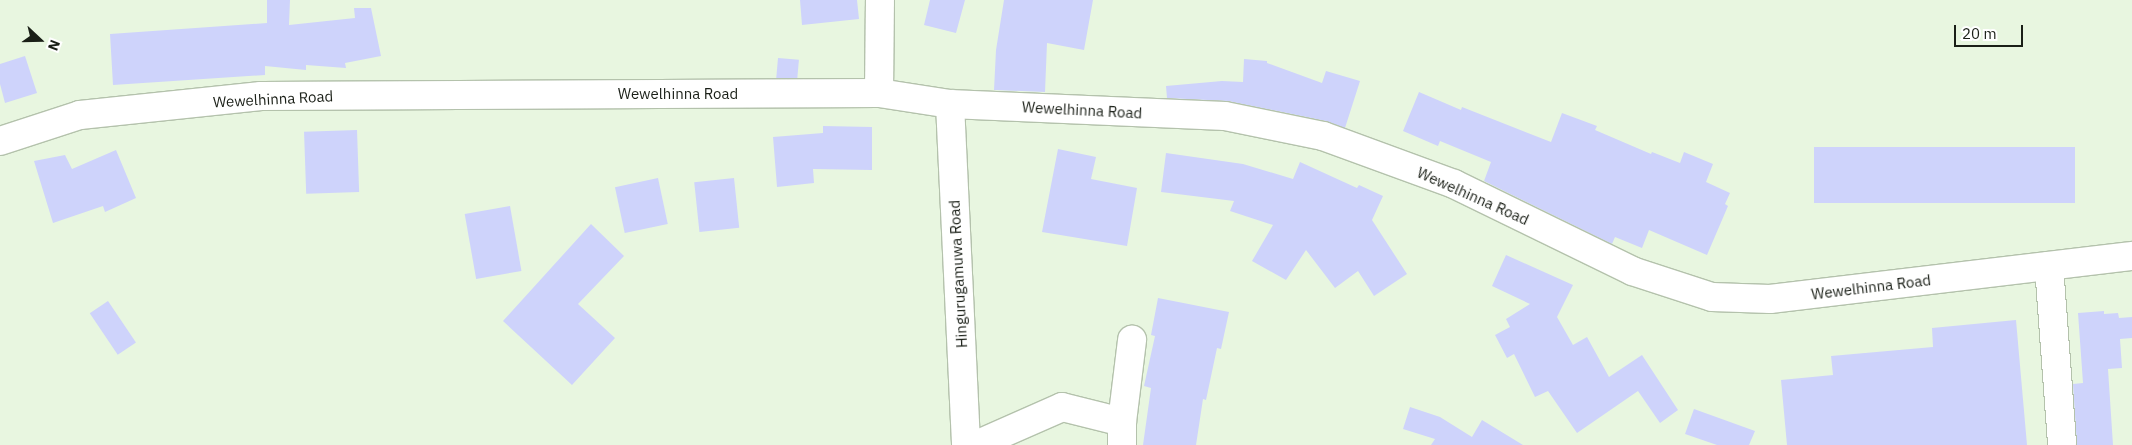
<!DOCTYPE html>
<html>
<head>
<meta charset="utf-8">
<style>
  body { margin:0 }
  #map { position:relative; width:2132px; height:445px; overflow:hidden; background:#e8f6e0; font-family:"IBM Plex Sans",sans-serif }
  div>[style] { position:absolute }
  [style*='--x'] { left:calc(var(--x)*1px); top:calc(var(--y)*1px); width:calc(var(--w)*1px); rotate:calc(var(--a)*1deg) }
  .building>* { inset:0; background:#ced3fb; transform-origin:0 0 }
  .roads { filter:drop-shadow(1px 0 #b4c2ac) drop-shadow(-1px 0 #b4c2ac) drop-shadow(0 1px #b4c2ac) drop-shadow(0 -1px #b4c2ac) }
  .minor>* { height:28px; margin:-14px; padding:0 14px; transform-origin:14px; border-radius:14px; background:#fff }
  span { translate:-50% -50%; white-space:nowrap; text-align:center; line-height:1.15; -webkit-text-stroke:4px #fff; paint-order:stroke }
  .street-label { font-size:15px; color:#1a1f17 }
  .north { position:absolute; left:15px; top:15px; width:50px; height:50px; -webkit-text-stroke:4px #fff; paint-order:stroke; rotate:111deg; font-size:14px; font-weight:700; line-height:20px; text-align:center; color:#1a1f17 }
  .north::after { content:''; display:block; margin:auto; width:18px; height:22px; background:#1a1f17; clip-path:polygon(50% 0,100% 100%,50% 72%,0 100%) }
  .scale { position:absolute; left:1954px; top:25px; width:69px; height:22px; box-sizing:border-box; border:2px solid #1a1f17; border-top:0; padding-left:6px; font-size:15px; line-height:18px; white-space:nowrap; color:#1a1f17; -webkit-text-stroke:4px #fff; paint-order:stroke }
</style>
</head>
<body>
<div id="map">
  <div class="building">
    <i style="clip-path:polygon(267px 0,290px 0,289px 25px,355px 18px,354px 8px,371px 8px,381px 56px,345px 63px,346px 68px,306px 65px,306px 70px,265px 66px,265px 75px,113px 85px,110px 34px,267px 23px)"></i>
    <i style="clip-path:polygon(800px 0,857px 0,859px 19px,802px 25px)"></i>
    <i style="clip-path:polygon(930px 0,965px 0,956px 33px,924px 25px)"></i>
    <i style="clip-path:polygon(1004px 0,1093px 0,1084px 50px,1047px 43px,1045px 92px,994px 90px,996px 50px)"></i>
    <i style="clip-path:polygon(25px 56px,37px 93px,5px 103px,0 84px,0 64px)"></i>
    <i style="left:778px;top:58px;width:21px;height:20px;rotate:5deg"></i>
    <i style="clip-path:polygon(1244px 59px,1267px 61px,1267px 63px,1322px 83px,1326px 71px,1360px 81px,1345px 128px,1326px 121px,1228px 101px,1167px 98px,1166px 86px,1222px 81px,1243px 82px)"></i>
    <i style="clip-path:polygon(1419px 92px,1461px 110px,1462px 107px,1551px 142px,1562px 113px,1597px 126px,1595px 130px,1651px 154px,1652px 152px,1680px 163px,1684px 152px,1713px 164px,1706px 182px,1730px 193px,1725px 204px,1728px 206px,1707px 255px,1649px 230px,1642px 248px,1615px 237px,1612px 244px,1484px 181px,1491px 162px,1440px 141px,1438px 146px,1403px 131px)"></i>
    <i style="clip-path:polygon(823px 126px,872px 127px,872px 170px,813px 169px,814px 183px,777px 187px,773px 137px,823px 133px)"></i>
    <i style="left:357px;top:130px;width:62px;height:53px;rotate:88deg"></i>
    <i style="left:2075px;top:147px;width:56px;height:261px;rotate:90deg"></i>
    <i style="clip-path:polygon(1058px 149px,1096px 157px,1091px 179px,1137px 188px,1127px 246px,1042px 232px)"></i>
    <i style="clip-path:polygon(116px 150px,136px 198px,105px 212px,103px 206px,53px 223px,34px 161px,65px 155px,72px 169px)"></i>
    <i style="clip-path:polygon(1166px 153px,1243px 164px,1293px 179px,1300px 162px,1357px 188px,1359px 185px,1383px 196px,1372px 220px,1407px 274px,1374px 296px,1358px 271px,1335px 288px,1306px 250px,1286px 280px,1252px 261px,1273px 225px,1230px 211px,1234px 201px,1161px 192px)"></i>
    <i style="left:658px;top:178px;width:47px;height:44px;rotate:78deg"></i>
    <i style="left:734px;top:178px;width:50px;height:40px;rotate:84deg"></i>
    <i style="left:510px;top:206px;width:66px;height:46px;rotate:80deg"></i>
    <i style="clip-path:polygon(591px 224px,624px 256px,578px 304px,615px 338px,572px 385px,503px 321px)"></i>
    <i style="clip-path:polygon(1506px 255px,1573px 285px,1557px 317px,1573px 345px,1587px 337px,1609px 377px,1642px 355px,1678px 410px,1660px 423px,1638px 391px,1577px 433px,1548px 391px,1535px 397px,1514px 354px,1507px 358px,1495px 335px,1510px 327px,1506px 319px,1530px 304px,1492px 286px)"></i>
    <i style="clip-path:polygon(1158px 298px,1229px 312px,1221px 349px,1217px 348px,1206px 400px,1203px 399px,1196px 445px,1143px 445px,1151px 388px,1144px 386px,1155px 336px,1151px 335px)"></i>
    <i style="left:108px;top:301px;width:50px;height:22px;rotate:56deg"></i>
    <i style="clip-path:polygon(2104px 311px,2104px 314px,2118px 313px,2119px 318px,2132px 317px,2132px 338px,2120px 339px,2122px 368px,2108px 369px,2113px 445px,2077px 445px,2073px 384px,2083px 383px,2078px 313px)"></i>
    <i style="clip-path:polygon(2016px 320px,2027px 445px,1787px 445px,1781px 380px,1833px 375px,1831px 356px,1933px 347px,1932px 328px)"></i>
    <i style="clip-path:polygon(1410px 407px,1440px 417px,1472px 437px,1482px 420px,1523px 445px,1431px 445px,1435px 439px,1403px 429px)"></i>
    <i style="clip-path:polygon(1694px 409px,1755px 431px,1749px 445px,1717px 445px,1685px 434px)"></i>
  </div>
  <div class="roads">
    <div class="minor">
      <i style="--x:879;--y:93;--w:93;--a:-89.4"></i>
      <i style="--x:950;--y:104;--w:341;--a:87.3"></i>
      <i style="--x:0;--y:141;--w:84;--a:-18"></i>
      <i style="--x:80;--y:115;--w:182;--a:-6"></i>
      <i style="--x:261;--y:96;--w:618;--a:-0.28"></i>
      <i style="--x:879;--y:93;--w:72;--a:8.8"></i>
      <i style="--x:950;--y:104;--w:275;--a:2.5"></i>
      <i style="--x:1225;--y:116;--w:100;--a:11.5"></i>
      <i style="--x:1323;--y:136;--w:140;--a:20.1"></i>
      <i style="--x:1454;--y:184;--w:198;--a:26"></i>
      <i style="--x:1632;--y:271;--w:84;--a:18"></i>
      <i style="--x:1712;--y:297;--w:58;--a:2"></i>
      <i style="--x:1770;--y:299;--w:365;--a:-6.8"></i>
      <i style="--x:2049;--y:266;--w:179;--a:85.8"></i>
      <i style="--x:976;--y:445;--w:94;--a:-23.8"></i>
      <i style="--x:1062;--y:407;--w:62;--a:14"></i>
      <i style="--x:1122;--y:445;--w:23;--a:-90"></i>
      <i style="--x:1122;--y:422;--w:83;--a:-83"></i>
    </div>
  </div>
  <div class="street-label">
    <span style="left:678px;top:94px">Wewelhinna Road</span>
    <span style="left:273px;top:99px;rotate:-3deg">Wewelhinna Road</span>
    <span style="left:1082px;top:110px;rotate:3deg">Wewelhinna Road</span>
    <span style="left:1473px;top:196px;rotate:24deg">Wewelhinna Road</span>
    <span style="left:958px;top:274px;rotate:-93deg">Hingurugamuwa Road</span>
    <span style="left:1871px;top:287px;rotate:-7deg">Wewelhinna Road</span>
  </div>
  <div class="north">N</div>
  <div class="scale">20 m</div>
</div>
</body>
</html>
